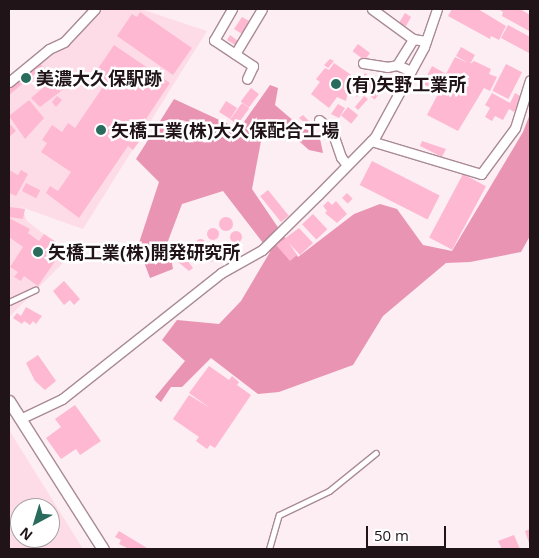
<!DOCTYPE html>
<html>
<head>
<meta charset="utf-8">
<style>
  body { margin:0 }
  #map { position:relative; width:539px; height:558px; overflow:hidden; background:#fceef2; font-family:"Open Sans","Noto Sans JP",sans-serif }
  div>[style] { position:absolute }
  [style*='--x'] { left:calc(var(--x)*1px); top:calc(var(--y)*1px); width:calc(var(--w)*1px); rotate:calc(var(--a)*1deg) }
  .built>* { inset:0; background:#fedce7 }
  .forest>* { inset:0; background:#e994b3 }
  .building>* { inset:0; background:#feb8d1; transform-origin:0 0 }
  .round { border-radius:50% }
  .roads { filter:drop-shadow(1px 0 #a98a95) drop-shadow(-1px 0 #a98a95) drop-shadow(0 1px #a98a95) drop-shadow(0 -1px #a98a95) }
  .service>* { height:4.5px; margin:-2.25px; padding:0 2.25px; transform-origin:2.25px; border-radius:2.25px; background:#fff }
  .minor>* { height:9px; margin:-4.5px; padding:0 4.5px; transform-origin:4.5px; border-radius:4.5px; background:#fff }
  .tertiary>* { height:11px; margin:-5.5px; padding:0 5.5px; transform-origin:5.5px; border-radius:5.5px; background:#fff }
  .dots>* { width:14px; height:14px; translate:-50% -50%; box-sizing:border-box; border:2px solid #fff; border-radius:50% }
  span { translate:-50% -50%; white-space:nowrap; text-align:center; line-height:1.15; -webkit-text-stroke:5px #fff; paint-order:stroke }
  .poi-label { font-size:18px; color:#201418; font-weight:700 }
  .left { translate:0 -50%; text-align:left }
  .frame { position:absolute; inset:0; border:10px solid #201418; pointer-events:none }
  .north { position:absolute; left:10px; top:498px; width:50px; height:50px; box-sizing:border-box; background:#fff; border:1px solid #a6a1a3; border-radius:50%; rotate:219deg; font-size:14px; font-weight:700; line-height:20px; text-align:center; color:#201418 }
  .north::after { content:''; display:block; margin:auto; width:18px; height:22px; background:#296c5d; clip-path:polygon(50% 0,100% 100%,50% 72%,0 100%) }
  .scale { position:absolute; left:366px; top:526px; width:80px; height:22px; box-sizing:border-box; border:2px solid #201418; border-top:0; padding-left:6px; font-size:15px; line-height:18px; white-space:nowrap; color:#201418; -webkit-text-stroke:4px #fff; paint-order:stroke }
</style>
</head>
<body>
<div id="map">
  <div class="built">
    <i style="clip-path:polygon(99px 9px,141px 9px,207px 31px,83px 229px,21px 207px,27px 221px,71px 255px,9px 317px,9px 86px)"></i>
    <i style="clip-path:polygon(evenodd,9px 430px,83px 549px,9px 549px,9px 430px,20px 508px,50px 508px,50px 538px,20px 538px,20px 508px)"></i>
  </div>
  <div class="forest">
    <i style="clip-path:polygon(270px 85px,278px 88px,275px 105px,302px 128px,319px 134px,323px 153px,309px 150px,275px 120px,261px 141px,252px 189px,298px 257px,354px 214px,380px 204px,397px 209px,423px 245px,452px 251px,523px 132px,530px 114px,530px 236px,521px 252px,470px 262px,446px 263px,383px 316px,353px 365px,279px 392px,258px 394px,211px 358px,182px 387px,171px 387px,161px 402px,155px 397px,185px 361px,162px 340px,177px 320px,219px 324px,241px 301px,270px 252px,223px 191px,182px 204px,168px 241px,173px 269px,150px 278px,138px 246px,159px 182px,136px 159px,174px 99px,239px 129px)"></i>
  </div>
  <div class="building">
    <i style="clip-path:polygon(452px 9px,478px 9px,506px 26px,499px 40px,491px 36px,490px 39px,448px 16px)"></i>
    <i style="clip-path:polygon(498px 9px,520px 9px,530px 15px,529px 31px,502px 16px,503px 12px)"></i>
    <i style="clip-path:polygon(140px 12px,192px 48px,173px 75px,117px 36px,132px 14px,137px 17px)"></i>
    <i style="clip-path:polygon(405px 13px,411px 17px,406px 26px,399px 23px)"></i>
    <i style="clip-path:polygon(242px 17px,249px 21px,242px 34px,234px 29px)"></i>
    <i style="clip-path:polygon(508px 25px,530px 37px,529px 53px,501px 38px)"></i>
    <i style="clip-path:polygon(230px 35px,238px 41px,235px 45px,227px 40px)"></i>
    <i style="left:358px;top:44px;width:15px;height:9px;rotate:37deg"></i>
    <i style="clip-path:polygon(114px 45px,170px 83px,136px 134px,141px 139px,133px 150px,128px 146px,79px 218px,46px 193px,50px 186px,58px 191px,71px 172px,41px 152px,47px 143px,42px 140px,52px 125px,62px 132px,68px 123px,75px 128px,107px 81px,95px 73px)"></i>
    <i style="clip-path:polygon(461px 47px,475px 55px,470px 64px,474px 61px,491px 69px,489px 74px,497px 77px,490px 91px,484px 88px,458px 131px,427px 115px,439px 92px,423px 84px,432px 66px,446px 74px,455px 57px,468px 63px,456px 56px)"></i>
    <i style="clip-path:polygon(330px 59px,334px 61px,328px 68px,324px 65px)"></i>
    <i style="clip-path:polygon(39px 62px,43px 67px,9px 95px,9px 88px)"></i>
    <i style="clip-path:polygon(334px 63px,357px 79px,349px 91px,342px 88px,348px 92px,346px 101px,337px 97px,329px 108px,311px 94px,320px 82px,316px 79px,325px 68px,329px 70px)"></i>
    <i style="left:506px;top:64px;width:18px;height:30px;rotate:27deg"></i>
    <i style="left:365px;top:73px;width:24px;height:15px;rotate:38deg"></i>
    <i style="clip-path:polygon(58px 75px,66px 84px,65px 88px,40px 107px,31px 98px)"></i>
    <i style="clip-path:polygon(357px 86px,362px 90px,357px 97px,350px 92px)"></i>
    <i style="left:251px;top:88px;width:10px;height:17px;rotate:37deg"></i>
    <i style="clip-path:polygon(492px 93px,510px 103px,515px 93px,522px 97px,514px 112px,509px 109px,503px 120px,495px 116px,492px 121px,485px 117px,490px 108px,485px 105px)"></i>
    <i style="clip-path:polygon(57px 96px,62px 100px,56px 107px,52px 102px)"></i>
    <i style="clip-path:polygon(364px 96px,368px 99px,358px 110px,355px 107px)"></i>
    <i style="clip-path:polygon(29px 100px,44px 118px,25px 139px,9px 116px)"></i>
    <i style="left:226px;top:101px;width:13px;height:13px;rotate:32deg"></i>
    <i style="left:242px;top:103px;width:9px;height:20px;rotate:36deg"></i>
    <i style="clip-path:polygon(338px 104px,345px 108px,339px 118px,331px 114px)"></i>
    <i style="left:348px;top:107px;width:13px;height:11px;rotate:39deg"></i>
    <i style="clip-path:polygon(303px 115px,309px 121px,306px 124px,299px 118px)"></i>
    <i style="clip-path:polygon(9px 123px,16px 131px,10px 136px,9px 135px)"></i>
    <i style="clip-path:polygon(422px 141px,446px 149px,442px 157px,420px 146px)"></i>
    <i style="left:372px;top:161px;width:76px;height:27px;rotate:27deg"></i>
    <i style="clip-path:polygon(9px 170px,18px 175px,21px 170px,28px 174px,16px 196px,9px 193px)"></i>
    <i style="left:463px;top:174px;width:26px;height:72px;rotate:28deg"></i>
    <i style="left:26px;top:183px;width:16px;height:9px;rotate:27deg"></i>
    <i style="left:268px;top:190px;width:33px;height:10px;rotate:51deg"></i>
    <i style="left:347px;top:193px;width:8px;height:7px;rotate:45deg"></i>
    <i style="clip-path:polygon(328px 201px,332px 205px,336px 201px,347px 214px,337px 223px,325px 213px,327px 211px,323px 206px)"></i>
    <i style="clip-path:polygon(9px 207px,25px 209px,23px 219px,9px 217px)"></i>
    <i style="left:313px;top:214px;width:21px;height:15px;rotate:47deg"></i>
    <i class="round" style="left:219px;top:217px;width:14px;height:14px"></i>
    <i style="clip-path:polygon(9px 218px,30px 229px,28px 233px,39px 241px,44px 234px,59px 244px,54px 250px,60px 254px,38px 286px,24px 276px,21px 281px,14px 277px,18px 272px,10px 267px,23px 247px,9px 237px)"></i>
    <i class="round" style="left:207px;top:228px;width:12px;height:12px"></i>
    <i style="clip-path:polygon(299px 228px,313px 243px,300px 255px,288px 242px,297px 255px,290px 261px,276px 245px)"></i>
    <i class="round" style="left:230px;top:231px;width:12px;height:12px"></i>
    <i class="round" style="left:195.5px;top:238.5px;width:9px;height:9px"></i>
    <i class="round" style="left:217.5px;top:241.5px;width:11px;height:11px"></i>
    <i class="round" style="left:203.5px;top:250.5px;width:11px;height:11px"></i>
    <i style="clip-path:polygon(184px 256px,193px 268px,189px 271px,178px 262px)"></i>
    <i style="clip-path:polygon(64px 281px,80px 299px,74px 305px,70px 300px,64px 305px,53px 291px)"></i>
    <i style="clip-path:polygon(26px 307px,42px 316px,36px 324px,33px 321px,30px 325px,24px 321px,22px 324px,13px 318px,17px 313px,21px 316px)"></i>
    <i style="clip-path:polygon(38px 355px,56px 381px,45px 390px,35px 381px,26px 363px)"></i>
    <i style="clip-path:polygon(209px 366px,229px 380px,232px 376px,239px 382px,237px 385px,251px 395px,215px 448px,210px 445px,207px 449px,196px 441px,199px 437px,173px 419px,189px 395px,210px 408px,189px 393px)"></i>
    <i style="clip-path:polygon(75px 405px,101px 441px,80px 455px,76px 449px,61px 459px,46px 438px,61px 427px,55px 419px)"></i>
    <i style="clip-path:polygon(530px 529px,530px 546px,525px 531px)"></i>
    <i style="clip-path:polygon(119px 531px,147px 548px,147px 549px,129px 549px,119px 544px,121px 540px,115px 537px)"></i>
    <i style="clip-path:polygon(514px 535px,520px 549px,502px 549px,498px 541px)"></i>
  </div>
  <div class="roads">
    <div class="service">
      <i style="--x:9;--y:302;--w:29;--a:-25"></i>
      <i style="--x:269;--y:549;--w:35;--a:-74"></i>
      <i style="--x:279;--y:515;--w:55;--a:-25.6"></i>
      <i style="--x:329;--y:491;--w:60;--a:-39"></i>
    </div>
    <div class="minor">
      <i style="--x:232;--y:9;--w:36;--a:120"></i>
      <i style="--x:214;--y:40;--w:47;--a:33.7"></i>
      <i style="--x:253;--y:66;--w:14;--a:115"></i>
      <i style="--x:372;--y:9;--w:51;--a:36.2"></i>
      <i style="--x:413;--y:39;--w:13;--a:9"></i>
      <i style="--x:235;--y:54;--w:52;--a:-59"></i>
      <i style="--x:363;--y:63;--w:24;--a:9"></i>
      <i style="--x:387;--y:67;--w:10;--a:-11"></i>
      <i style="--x:397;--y:65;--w:15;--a:23"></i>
      <i style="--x:397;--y:65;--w:31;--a:-58"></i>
      <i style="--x:9;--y:82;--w:52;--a:-39.5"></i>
      <i style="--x:49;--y:49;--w:17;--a:-25"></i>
      <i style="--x:64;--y:42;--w:45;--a:-46.8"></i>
      <i style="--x:319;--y:120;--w:17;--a:40"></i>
      <i style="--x:332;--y:131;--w:28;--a:71"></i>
      <i style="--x:341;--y:157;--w:10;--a:53"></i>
      <i style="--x:371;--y:141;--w:115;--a:16.7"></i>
      <i style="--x:481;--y:174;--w:57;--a:-53.5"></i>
      <i style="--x:515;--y:128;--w:50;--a:-72.6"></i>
      <i style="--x:22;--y:418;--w:44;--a:-25.4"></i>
      <i style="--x:62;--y:399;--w:203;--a:-38.4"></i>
      <i style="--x:221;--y:273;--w:47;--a:-29.3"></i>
      <i style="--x:262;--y:250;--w:78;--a:-44.5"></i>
      <i style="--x:318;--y:195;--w:81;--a:-45.5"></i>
      <i style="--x:375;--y:137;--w:102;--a:-61.4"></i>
      <i style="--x:424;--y:47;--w:40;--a:-71.1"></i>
    </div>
    <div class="tertiary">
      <i style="--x:9;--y:401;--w:175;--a:57.6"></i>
    </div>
  </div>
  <div class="dots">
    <i style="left:26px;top:78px;background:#296c5d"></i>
    <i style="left:336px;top:84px;background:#296c5d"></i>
    <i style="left:101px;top:130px;background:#296c5d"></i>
    <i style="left:38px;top:252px;background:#296c5d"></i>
  </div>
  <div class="poi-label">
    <span class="left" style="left:36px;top:78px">美濃大久保駅跡</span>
    <span class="left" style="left:346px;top:84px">(有)矢野工業所</span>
    <span class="left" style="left:111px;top:130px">矢橋工業(株)大久保配合工場</span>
    <span class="left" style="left:48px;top:252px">矢橋工業(株)開発研究所</span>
  </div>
  <div class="frame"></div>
  <div class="north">N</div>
  <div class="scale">50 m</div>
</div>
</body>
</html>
